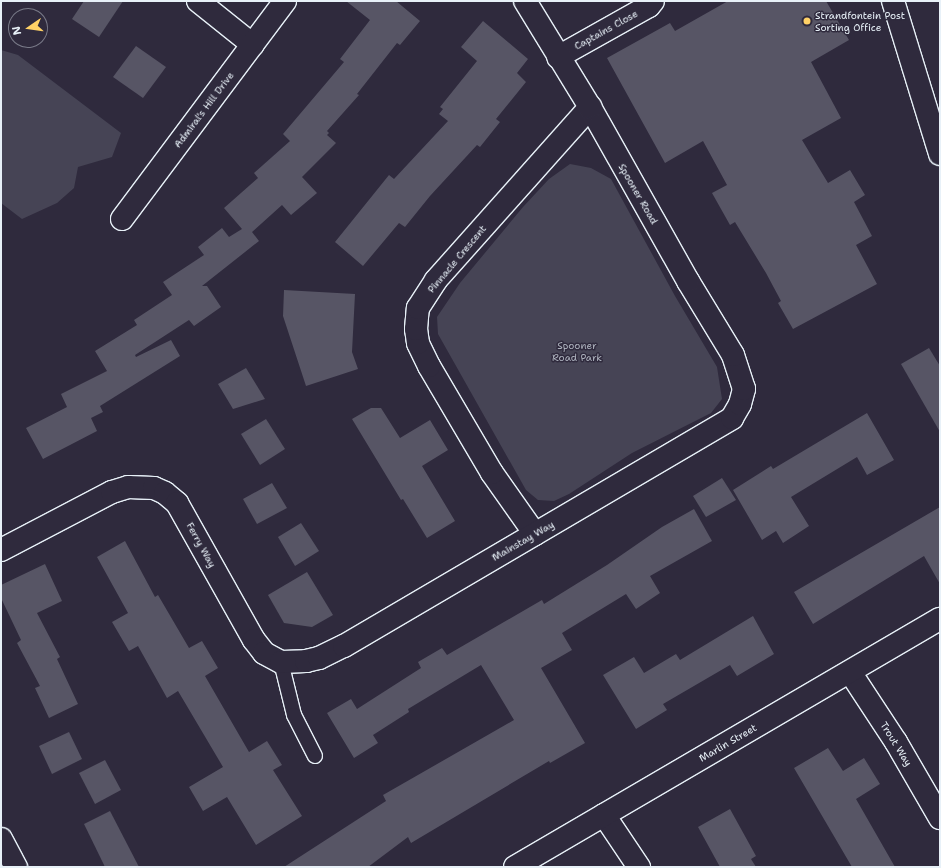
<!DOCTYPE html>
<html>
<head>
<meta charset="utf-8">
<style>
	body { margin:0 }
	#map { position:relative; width:941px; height:868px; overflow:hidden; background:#2f2a3d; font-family:"Shantell Sans",sans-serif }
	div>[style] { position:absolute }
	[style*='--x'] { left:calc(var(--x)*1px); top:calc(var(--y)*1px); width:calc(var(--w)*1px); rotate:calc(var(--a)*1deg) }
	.green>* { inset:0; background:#464455 }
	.building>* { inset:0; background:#575565 }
	.roads { filter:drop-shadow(1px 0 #e8f1f8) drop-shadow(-1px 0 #e8f1f8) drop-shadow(0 1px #e8f1f8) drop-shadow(0 -1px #e8f1f8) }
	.lane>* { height:14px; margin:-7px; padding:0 7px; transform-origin:7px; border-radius:7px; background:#2f2a3d }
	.street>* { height:22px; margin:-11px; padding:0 11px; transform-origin:11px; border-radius:11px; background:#2f2a3d }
	.secondary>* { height:22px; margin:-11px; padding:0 11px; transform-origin:11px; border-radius:11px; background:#2f2a3d }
	.dots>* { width:11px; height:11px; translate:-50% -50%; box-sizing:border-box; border:2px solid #2f2a3d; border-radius:50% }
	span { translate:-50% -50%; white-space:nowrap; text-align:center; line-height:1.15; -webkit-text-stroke:3px #2f2a3d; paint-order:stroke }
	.poi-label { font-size:10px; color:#e8f1f8 }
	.left { translate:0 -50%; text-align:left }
	.street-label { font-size:10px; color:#e8f1f8 }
	.park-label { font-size:10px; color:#afb4bf }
	.frame { position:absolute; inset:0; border:2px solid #e8f1f8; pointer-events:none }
	.north { position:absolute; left:8px; top:8px; width:40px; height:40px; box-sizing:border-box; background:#2f2a3d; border:1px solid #797a88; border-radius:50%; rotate:257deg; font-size:11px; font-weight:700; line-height:16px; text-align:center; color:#e8f1f8 }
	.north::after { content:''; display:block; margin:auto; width:14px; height:18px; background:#ffd166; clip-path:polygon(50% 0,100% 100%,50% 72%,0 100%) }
</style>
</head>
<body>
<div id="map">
	<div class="green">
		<div style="clip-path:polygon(1px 50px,18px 55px,121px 133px,112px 157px,78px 167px,74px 188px,57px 203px,22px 219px,1px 203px)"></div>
		<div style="clip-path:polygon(570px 164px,591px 168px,611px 179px,675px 296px,717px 367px,722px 399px,711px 413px,632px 453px,569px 494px,554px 501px,538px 500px,526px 490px,438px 334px,437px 317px,460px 283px,523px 207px,549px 179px)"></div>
	</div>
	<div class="building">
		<div style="clip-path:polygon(84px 1px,123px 1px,99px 37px,72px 19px)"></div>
		<div style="clip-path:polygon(346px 1px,396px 1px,420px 21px,400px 45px,397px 43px,357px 94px,359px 95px,327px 131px,329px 133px,327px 135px,336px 143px,302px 177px,317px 193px,291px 215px,282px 205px,252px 232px,259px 241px,202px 286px,207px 286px,221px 307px,194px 326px,189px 320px,135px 355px,136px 357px,171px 340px,180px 356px,100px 406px,103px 412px,91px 418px,97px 431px,43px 459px,26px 428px,67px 407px,61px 394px,107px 371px,95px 351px,137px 325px,134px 320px,172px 295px,163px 282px,204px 255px,198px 247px,222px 228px,229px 237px,242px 229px,224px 208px,258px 178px,254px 173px,290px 141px,283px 134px,344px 62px,340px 59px,370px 20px)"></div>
		<div style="clip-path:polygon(728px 1px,826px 1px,849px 40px,811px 62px,841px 118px,802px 140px,828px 183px,850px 170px,865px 195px,854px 202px,872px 236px,856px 245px,877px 284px,793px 329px,778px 303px,781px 301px,766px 273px,735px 222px,730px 225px,712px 193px,727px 185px,703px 141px,665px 163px,607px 58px,670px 23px,675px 31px)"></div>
		<div style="clip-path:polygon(483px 21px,528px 59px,517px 73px,526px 82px,496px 119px,500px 122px,480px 147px,477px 145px,430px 196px,405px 227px,399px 223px,363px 266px,335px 242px,389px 175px,394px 179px,448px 121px,439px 114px,443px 109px,440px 107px,477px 61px,461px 47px)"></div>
		<div style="clip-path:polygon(136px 46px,166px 67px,143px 98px,113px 77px)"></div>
		<div style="clip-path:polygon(284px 290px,355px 294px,352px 352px,358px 369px,306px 386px,283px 316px)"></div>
		<div style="clip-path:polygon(929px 348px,940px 366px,940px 432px,901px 364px)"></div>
		<div style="clip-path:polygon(246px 368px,265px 399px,233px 409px,218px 384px)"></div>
		<div style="clip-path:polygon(371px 408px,381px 408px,400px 438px,430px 420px,448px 450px,422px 466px,455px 521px,427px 538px,403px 499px,401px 500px,352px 419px)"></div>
		<div style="clip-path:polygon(867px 413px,894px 460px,867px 475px,857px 457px,791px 497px,809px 526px,783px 543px,776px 531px,762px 540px,733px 490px,771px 466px,773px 469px)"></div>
		<div style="clip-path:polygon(266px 419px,285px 449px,260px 465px,241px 434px)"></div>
		<div style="clip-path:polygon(722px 478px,736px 500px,706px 517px,693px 496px)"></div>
		<div style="clip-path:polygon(272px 483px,287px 508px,257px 524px,243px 499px)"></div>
		<div style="clip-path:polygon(940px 507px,940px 584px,924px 556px,813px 624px,794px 592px)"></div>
		<div style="clip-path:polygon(694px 509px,712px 541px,650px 576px,660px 593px,636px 609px,626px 594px,562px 633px,572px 650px,541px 668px,585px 743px,550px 763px,549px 761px,411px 843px,408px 837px,368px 867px,284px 867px,386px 801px,383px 795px,514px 720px,481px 665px,408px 709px,409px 712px,373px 735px,378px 743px,354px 758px,327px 713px,351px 699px,357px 709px,421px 668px,418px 662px,442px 648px,447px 655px,542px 600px,544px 604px,607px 565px,662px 527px)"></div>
		<div style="clip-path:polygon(301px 523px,319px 551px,295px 566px,278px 537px)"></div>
		<div style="clip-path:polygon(125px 541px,155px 597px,158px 595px,189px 648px,202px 641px,218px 668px,205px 676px,249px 752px,267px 741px,282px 765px,273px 770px,302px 816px,256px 845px,227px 797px,203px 811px,189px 787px,223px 767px,178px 691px,167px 698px,138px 646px,129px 651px,112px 622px,128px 613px,97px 557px)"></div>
		<div style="clip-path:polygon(45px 564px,62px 601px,37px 613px,60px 657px,57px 659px,78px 704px,49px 718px,35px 688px,40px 686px,17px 643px,21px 640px,1px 598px,1px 585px)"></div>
		<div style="clip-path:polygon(307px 572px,333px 615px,312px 627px,284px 623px,268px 595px)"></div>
		<div style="clip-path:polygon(753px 616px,774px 654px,737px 676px,730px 665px,663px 704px,667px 710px,636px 729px,603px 675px,634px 657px,644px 673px,676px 654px,680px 660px)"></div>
		<div style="clip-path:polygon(69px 732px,82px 759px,52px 774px,39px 746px)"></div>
		<div style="clip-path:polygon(828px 748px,843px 771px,864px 758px,880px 784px,856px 799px,895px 867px,852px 867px,794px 768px)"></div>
		<div style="clip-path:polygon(105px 760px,121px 790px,95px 804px,79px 773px)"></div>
		<div style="clip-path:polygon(730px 809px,756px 856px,751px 859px,756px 867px,720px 867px,698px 827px)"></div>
		<div style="clip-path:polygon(110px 811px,139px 867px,105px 867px,84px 824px)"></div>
	</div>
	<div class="roads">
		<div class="lane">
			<div style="--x:281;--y:662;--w:55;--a:76.2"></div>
			<div style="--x:294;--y:715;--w:46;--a:62.9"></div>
		</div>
		<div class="street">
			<div style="--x:198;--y:1;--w:70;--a:38.7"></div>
			<div style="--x:558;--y:57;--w:104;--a:-29.3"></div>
			<div style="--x:649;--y:6;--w:6;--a:-51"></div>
			<div style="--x:122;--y:219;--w:272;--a:-53.2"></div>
			<div style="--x:535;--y:534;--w:75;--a:-125.2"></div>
			<div style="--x:492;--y:473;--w:124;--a:-120.5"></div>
			<div style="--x:429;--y:366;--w:25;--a:-116"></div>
			<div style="--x:418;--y:343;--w:14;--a:-98"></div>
			<div style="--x:416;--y:329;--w:21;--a:-85"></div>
			<div style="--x:418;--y:308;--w:33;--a:-57"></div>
			<div style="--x:436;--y:280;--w:232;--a:-48.3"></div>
			<div style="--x:1;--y:550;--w:125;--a:-27.6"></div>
			<div style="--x:112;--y:492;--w:17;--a:-17"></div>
			<div style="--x:128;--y:487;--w:26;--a:2"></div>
			<div style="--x:154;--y:488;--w:12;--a:24"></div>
			<div style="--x:165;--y:493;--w:16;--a:40"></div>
			<div style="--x:177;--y:503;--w:157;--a:60.7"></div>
			<div style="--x:254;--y:640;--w:16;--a:52"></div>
			<div style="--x:264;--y:653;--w:19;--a:28"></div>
			<div style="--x:281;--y:662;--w:25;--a:-2"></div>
			<div style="--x:306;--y:661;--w:13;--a:-13"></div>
			<div style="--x:319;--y:658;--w:28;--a:-26"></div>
			<div style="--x:344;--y:646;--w:450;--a:-30.4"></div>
			<div style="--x:732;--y:418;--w:16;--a:-60"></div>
			<div style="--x:740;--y:404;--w:16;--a:-75"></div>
			<div style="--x:744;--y:389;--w:36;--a:-108"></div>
			<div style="--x:733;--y:355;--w:87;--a:-121.3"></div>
			<div style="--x:688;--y:281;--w:200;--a:-119.4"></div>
			<div style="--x:590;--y:107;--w:124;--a:-121.5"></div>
			<div style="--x:850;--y:672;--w:84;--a:56.7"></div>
			<div style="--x:896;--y:742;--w:88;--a:59.9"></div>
			<div style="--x:604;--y:815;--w:63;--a:56.1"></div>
			<div style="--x:1;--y:839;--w:32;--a:62"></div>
			<div style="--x:515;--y:867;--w:492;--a:-30.3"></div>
		</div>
		<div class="secondary">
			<div style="--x:893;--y:1;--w:160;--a:72.9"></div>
		</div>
	</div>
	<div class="dots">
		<div style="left:807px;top:21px;background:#ffd166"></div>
	</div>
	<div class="poi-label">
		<span class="left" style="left:815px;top:21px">Strandfontein Post<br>Sorting Office</span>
	</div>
	<div class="street-label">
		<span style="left:606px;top:30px;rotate:-29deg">Captains Close</span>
		<span style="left:204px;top:110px;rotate:-53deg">Admiral's Hill Drive</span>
		<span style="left:638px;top:194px;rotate:60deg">Spooner Road</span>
		<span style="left:457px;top:259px;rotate:-50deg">Pinnacle Crescent</span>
		<span style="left:523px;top:541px;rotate:-30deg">Mainstay Way</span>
		<span style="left:201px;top:545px;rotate:61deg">Ferry Way</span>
		<span style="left:728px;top:743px;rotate:-30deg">Marlin Street</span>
		<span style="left:896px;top:744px;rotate:58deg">Trout Way</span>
	</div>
	<div class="park-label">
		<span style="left:577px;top:351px">Spooner<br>Road Park</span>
	</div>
	<div class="frame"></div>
	<div class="north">N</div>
</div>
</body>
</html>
